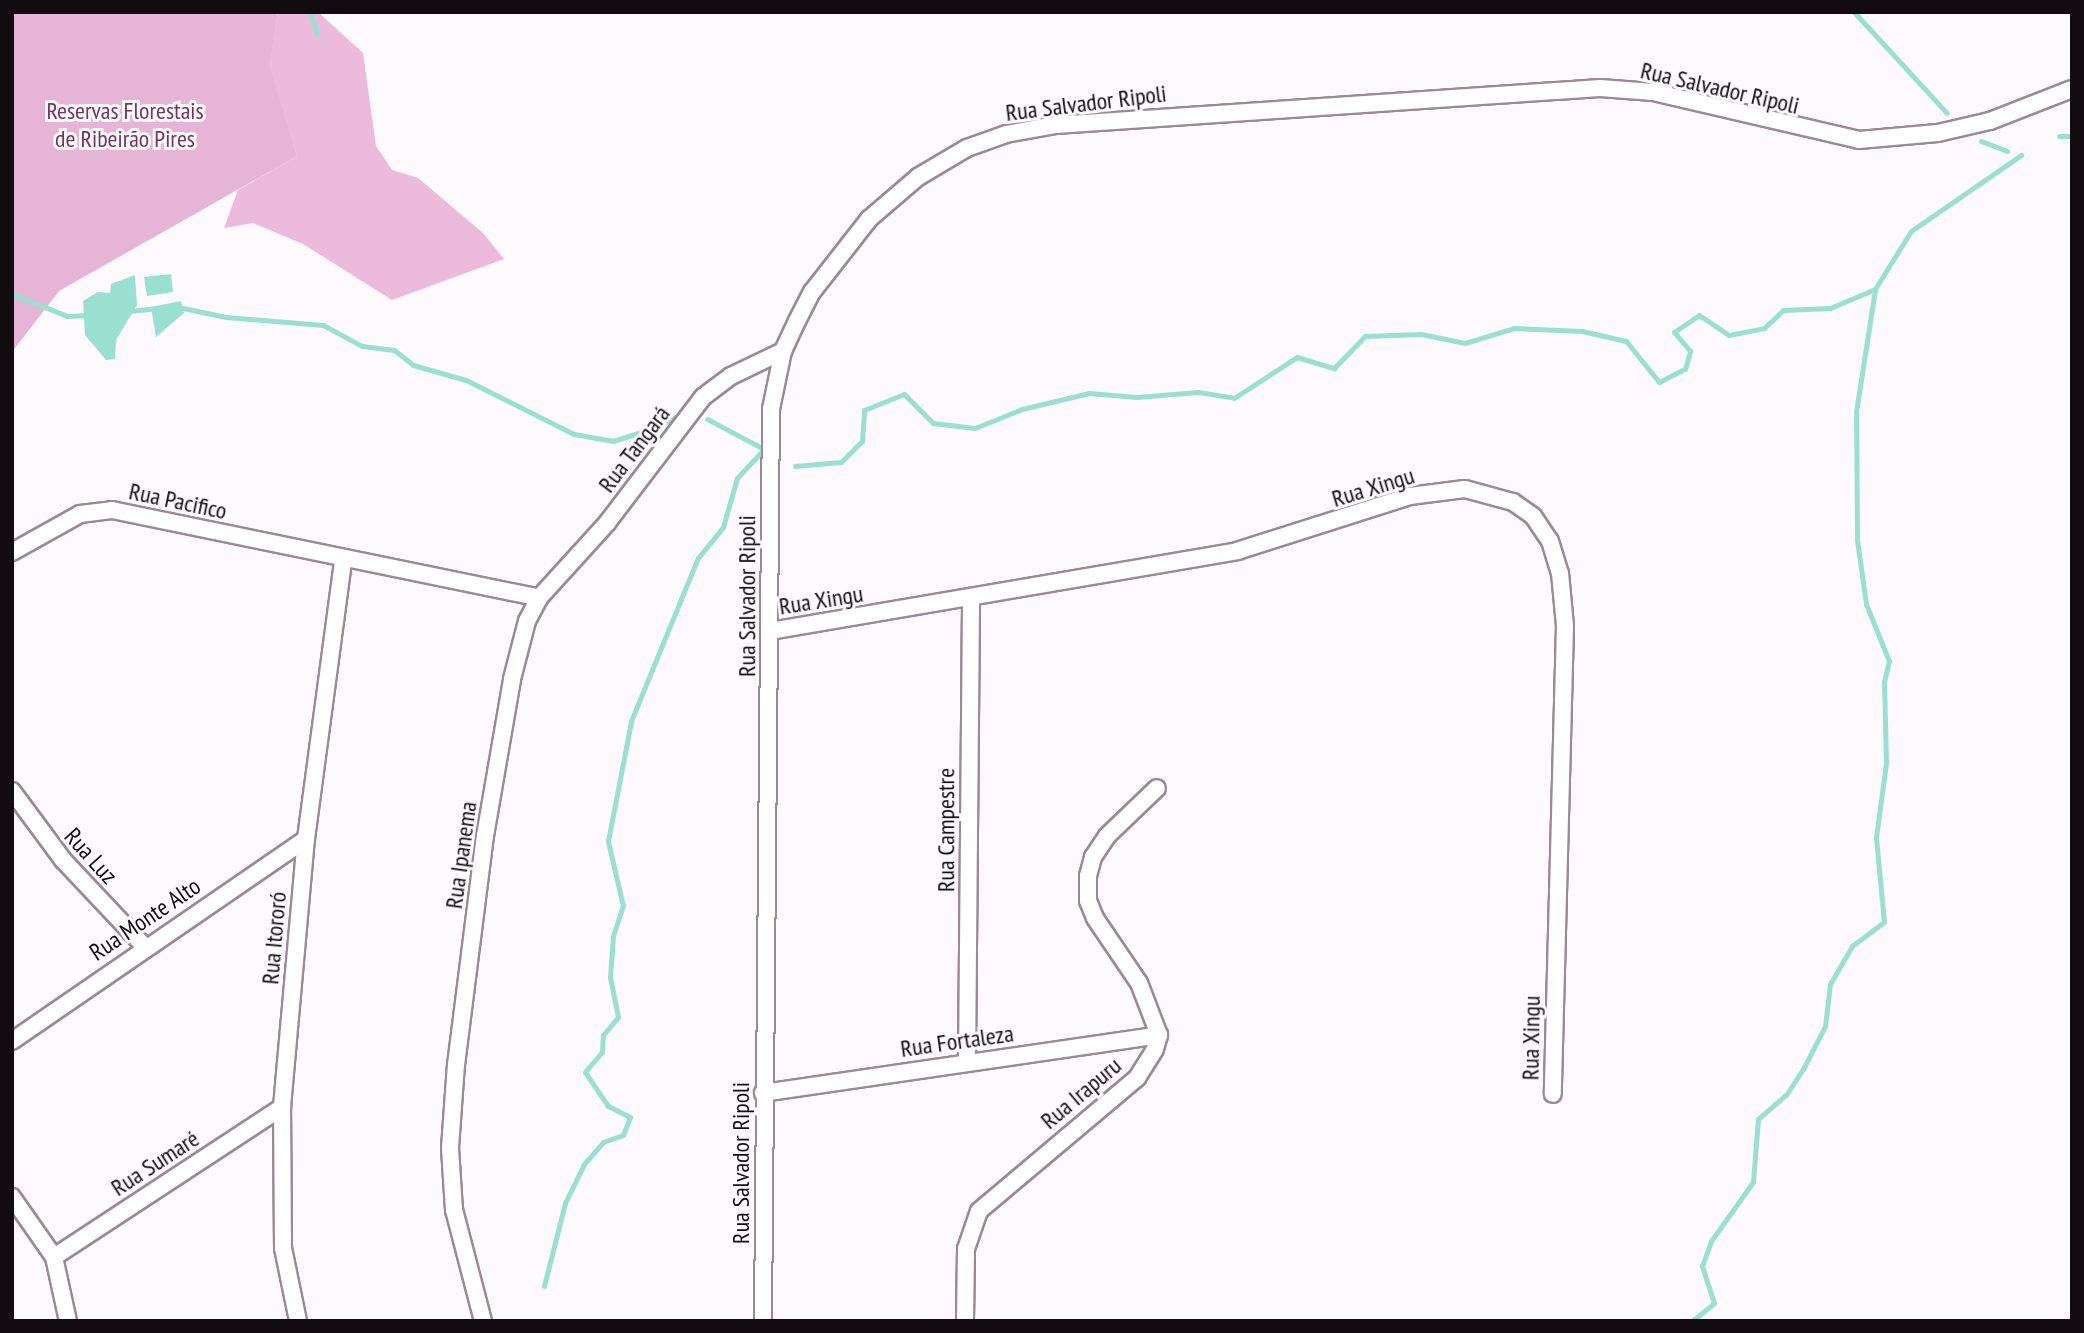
<!DOCTYPE html>
<html>
<head>
<meta charset="utf-8">
<style>
	body { margin:0 }
	#map { position:relative; width:2084px; height:1333px; overflow:hidden; background:#fdf9fc; font-family:"PT Sans Narrow",sans-serif }
	div>[style] { position:absolute }
	[style*='--x'] { left:calc(var(--x)*1px); top:calc(var(--y)*1px); width:calc(var(--w)*1px); rotate:calc(var(--a)*1deg) }
	.green>* { inset:0; background:#ecbbdb }
	.forest>* { inset:0; background:#e6b4d5 }
	.water>* { inset:0; background:#9ae0d1 }
	.stream>* { height:5px; margin:-2.5px; padding:0 2.5px; transform-origin:2.5px; border-radius:2.5px; background:#9ae0d1 }
	.roads { filter:drop-shadow(2px 0 #9d8895) drop-shadow(-2px 0 #9d8895) drop-shadow(0 2px #9d8895) drop-shadow(0 -2px #9d8895) }
	.street>* { height:16px; margin:-8px; padding:0 8px; transform-origin:8px; border-radius:8px; background:#fff }
	span { translate:-50% -50%; white-space:nowrap; text-align:center; line-height:1.15; -webkit-text-stroke:6px #fdf9fc; paint-order:stroke }
	.street-label { font-size:24px; color:#120b10 }
	.park-label { font-size:24px; color:#713560 }
	.frame { position:absolute; inset:0; border:14px solid #120b10; pointer-events:none }
</style>
</head>
<body>
<div id="map">
	<div class="green">
		<div style="clip-path:polygon(278px 12px,318px 12px,363px 53px,376px 146px,392px 170px,418px 178px,483px 233px,504px 259px,392px 300px,303px 244px,253px 223px,224px 228px,238px 190px,297px 156px,268px 65px)"></div>
	</div>
	<div class="forest">
		<div style="clip-path:polygon(12px 12px,278px 12px,269px 65px,297px 156px,59px 291px,12px 352px)"></div>
	</div>
	<div class="water">
		<div style="clip-path:polygon(171px 274px,173px 292px,147px 296px,144px 277px)"></div>
		<div style="clip-path:polygon(135px 275px,137px 305px,116px 340px,115px 359px,106px 360px,85px 335px,83px 301px,98px 292px,110px 293px,111px 284px)"></div>
		<div style="clip-path:polygon(181px 301px,184px 313px,156px 337px,151px 307px)"></div>
	</div>
	<div class="stream">
		<div style="--x:310;--y:12;--w:23;--a:72"></div>
		<div style="--x:1854;--y:12;--w:137;--a:47.4"></div>
		<div style="--x:2059;--y:136;--w:13;--a:0"></div>
		<div style="--x:1981;--y:141;--w:28;--a:21"></div>
		<div style="--x:12;--y:294;--w:59;--a:21.8"></div>
		<div style="--x:67;--y:316;--w:21;--a:-3"></div>
		<div style="--x:178;--y:307;--w:49;--a:11.8"></div>
		<div style="--x:226;--y:317;--w:97;--a:4.7"></div>
		<div style="--x:323;--y:325;--w:44;--a:28.3"></div>
		<div style="--x:362;--y:346;--w:32;--a:7"></div>
		<div style="--x:394;--y:350;--w:24;--a:38"></div>
		<div style="--x:413;--y:365;--w:55;--a:15.8"></div>
		<div style="--x:466;--y:380;--w:121;--a:26.6"></div>
		<div style="--x:574;--y:434;--w:40;--a:10"></div>
		<div style="--x:613;--y:441;--w:43;--a:-17.6"></div>
		<div style="--x:654;--y:428;--w:30;--a:-27"></div>
		<div style="--x:130;--y:311;--w:28;--a:-6"></div>
		<div style="--x:795;--y:466;--w:46;--a:-5"></div>
		<div style="--x:841;--y:462;--w:30;--a:-45"></div>
		<div style="--x:862;--y:441;--w:31;--a:-86"></div>
		<div style="--x:864;--y:410;--w:43;--a:-21.8"></div>
		<div style="--x:904;--y:394;--w:41;--a:45"></div>
		<div style="--x:933;--y:423;--w:42;--a:6.8"></div>
		<div style="--x:975;--y:428;--w:51;--a:-22"></div>
		<div style="--x:1022;--y:409;--w:69;--a:-13.4"></div>
		<div style="--x:1089;--y:393;--w:48;--a:4.8"></div>
		<div style="--x:1137;--y:397;--w:61;--a:-4.7"></div>
		<div style="--x:1198;--y:392;--w:36;--a:9"></div>
		<div style="--x:1234;--y:398;--w:75;--a:-33.1"></div>
		<div style="--x:1297;--y:357;--w:39;--a:17"></div>
		<div style="--x:1334;--y:368;--w:45;--a:-45.9"></div>
		<div style="--x:1365;--y:336;--w:56;--a:-2"></div>
		<div style="--x:1421;--y:334;--w:45;--a:11.6"></div>
		<div style="--x:1465;--y:343;--w:51;--a:-17"></div>
		<div style="--x:1514;--y:328;--w:68;--a:2.5"></div>
		<div style="--x:1582;--y:331;--w:45;--a:12.8"></div>
		<div style="--x:1626;--y:341;--w:53;--a:51.2"></div>
		<div style="--x:1659;--y:382;--w:29;--a:-27"></div>
		<div style="--x:1685;--y:369;--w:19;--a:-74"></div>
		<div style="--x:1690;--y:351;--w:25;--a:-130"></div>
		<div style="--x:1674;--y:332;--w:30;--a:-34"></div>
		<div style="--x:1699;--y:315;--w:36;--a:34"></div>
		<div style="--x:1729;--y:335;--w:36;--a:-11"></div>
		<div style="--x:1764;--y:328;--w:26;--a:-43"></div>
		<div style="--x:1783;--y:310;--w:47;--a:-2.4"></div>
		<div style="--x:1830;--y:308;--w:49;--a:-22.9"></div>
		<div style="--x:1875;--y:289;--w:68;--a:-58.2"></div>
		<div style="--x:1911;--y:231;--w:134;--a:-34.6"></div>
		<div style="--x:544;--y:1286;--w:86;--a:-75.8"></div>
		<div style="--x:565;--y:1203;--w:43;--a:-64"></div>
		<div style="--x:584;--y:1164;--w:29;--a:-49"></div>
		<div style="--x:603;--y:1142;--w:21;--a:-19"></div>
		<div style="--x:623;--y:1135;--w:19;--a:-69"></div>
		<div style="--x:630;--y:1117;--w:25;--a:-153"></div>
		<div style="--x:608;--y:1106;--w:41;--a:-124.1"></div>
		<div style="--x:585;--y:1072;--w:26;--a:-50"></div>
		<div style="--x:602;--y:1052;--w:17;--a:-87"></div>
		<div style="--x:603;--y:1035;--w:23;--a:-50"></div>
		<div style="--x:618;--y:1017;--w:41;--a:-101.3"></div>
		<div style="--x:610;--y:977;--w:41;--a:-85.8"></div>
		<div style="--x:613;--y:936;--w:32;--a:-72"></div>
		<div style="--x:623;--y:906;--w:67;--a:-103"></div>
		<div style="--x:608;--y:841;--w:122;--a:-79.1"></div>
		<div style="--x:631;--y:721;--w:176;--a:-67.7"></div>
		<div style="--x:698;--y:558;--w:40;--a:-51"></div>
		<div style="--x:723;--y:527;--w:51;--a:-74.1"></div>
		<div style="--x:737;--y:478;--w:40;--a:-47"></div>
		<div style="--x:764;--y:449;--w:64;--a:-152.2"></div>
		<div style="--x:1692;--y:1321;--w:28;--a:-39"></div>
		<div style="--x:1714;--y:1303;--w:39;--a:-108"></div>
		<div style="--x:1702;--y:1266;--w:27;--a:-70"></div>
		<div style="--x:1711;--y:1241;--w:72;--a:-54.6"></div>
		<div style="--x:1753;--y:1182;--w:63;--a:-85.5"></div>
		<div style="--x:1758;--y:1119;--w:37;--a:-41"></div>
		<div style="--x:1786;--y:1095;--w:31;--a:-57"></div>
		<div style="--x:1803;--y:1069;--w:48;--a:-62.9"></div>
		<div style="--x:1825;--y:1026;--w:42;--a:-83.2"></div>
		<div style="--x:1830;--y:984;--w:44;--a:-59.9"></div>
		<div style="--x:1852;--y:946;--w:40;--a:-37"></div>
		<div style="--x:1884;--y:922;--w:85;--a:-95.4"></div>
		<div style="--x:1876;--y:837;--w:75;--a:-82.3"></div>
		<div style="--x:1886;--y:763;--w:81;--a:-91.4"></div>
		<div style="--x:1884;--y:682;--w:22;--a:-77"></div>
		<div style="--x:1889;--y:661;--w:61;--a:-112"></div>
		<div style="--x:1866;--y:604;--w:65;--a:-98"></div>
		<div style="--x:1857;--y:540;--w:128;--a:-90.4"></div>
		<div style="--x:1856;--y:412;--w:124;--a:-81.2"></div>
	</div>
	<div class="roads">
		<div class="street">
			<div style="--x:12;--y:552;--w:78;--a:-29.2"></div>
			<div style="--x:80;--y:514;--w:32;--a:-7"></div>
			<div style="--x:112;--y:510;--w:436;--a:11.6"></div>
			<div style="--x:770;--y:631;--w:474;--a:-9.7"></div>
			<div style="--x:1237;--y:551;--w:182;--a:-17.6"></div>
			<div style="--x:1410;--y:496;--w:55;--a:-7.3"></div>
			<div style="--x:1465;--y:489;--w:50;--a:15.2"></div>
			<div style="--x:1513;--y:502;--w:24;--a:35"></div>
			<div style="--x:1533;--y:516;--w:30;--a:56"></div>
			<div style="--x:1550;--y:541;--w:34;--a:73"></div>
			<div style="--x:1560;--y:573;--w:53;--a:84.6"></div>
			<div style="--x:1565;--y:626;--w:468;--a:91.5"></div>
			<div style="--x:12;--y:791;--w:86;--a:53.5"></div>
			<div style="--x:63;--y:860;--w:118;--a:46.7"></div>
			<div style="--x:12;--y:1041;--w:357;--a:-34.5"></div>
			<div style="--x:967;--y:1063;--w:465;--a:-89.5"></div>
			<div style="--x:763;--y:1093;--w:400;--a:-8.3"></div>
			<div style="--x:12;--y:1197;--w:73;--a:55"></div>
			<div style="--x:54;--y:1257;--w:66;--a:77.7"></div>
			<div style="--x:54;--y:1257;--w:273;--a:-33.3"></div>
			<div style="--x:298;--y:1321;--w:75;--a:-101.6"></div>
			<div style="--x:283;--y:1248;--w:141;--a:-90.4"></div>
			<div style="--x:282;--y:1107;--w:269;--a:-84.9"></div>
			<div style="--x:306;--y:839;--w:280;--a:-82.4"></div>
			<div style="--x:483;--y:1321;--w:115;--a:-104.6"></div>
			<div style="--x:454;--y:1210;--w:62;--a:-93.7"></div>
			<div style="--x:450;--y:1148;--w:83;--a:-85.9"></div>
			<div style="--x:456;--y:1065;--w:231;--a:-82.8"></div>
			<div style="--x:485;--y:836;--w:159;--a:-80.2"></div>
			<div style="--x:512;--y:679;--w:60;--a:-75.5"></div>
			<div style="--x:527;--y:621;--w:26;--a:-62"></div>
			<div style="--x:539;--y:598;--w:101;--a:-47.8"></div>
			<div style="--x:607;--y:523;--w:158;--a:-52.7"></div>
			<div style="--x:703;--y:397;--w:35;--a:-37"></div>
			<div style="--x:731;--y:376;--w:58;--a:-25.7"></div>
			<div style="--x:763;--y:1321;--w:912;--a:-89.5"></div>
			<div style="--x:771;--y:409;--w:59;--a:-78.3"></div>
			<div style="--x:783;--y:351;--w:33;--a:-65"></div>
			<div style="--x:797;--y:321;--w:33;--a:-63"></div>
			<div style="--x:812;--y:292;--w:93;--a:-52"></div>
			<div style="--x:869;--y:219;--w:65;--a:-40.6"></div>
			<div style="--x:918;--y:177;--w:57;--a:-30.6"></div>
			<div style="--x:967;--y:148;--w:41;--a:-19.7"></div>
			<div style="--x:1006;--y:134;--w:51;--a:-10.2"></div>
			<div style="--x:1056;--y:125;--w:545;--a:-3.89"></div>
			<div style="--x:1600;--y:88;--w:53;--a:4.3"></div>
			<div style="--x:1653;--y:92;--w:212;--a:13.1"></div>
			<div style="--x:1859;--y:140;--w:79;--a:-5.1"></div>
			<div style="--x:1938;--y:133;--w:53;--a:-13"></div>
			<div style="--x:1990;--y:121;--w:88;--a:-21.3"></div>
			<div style="--x:965;--y:1321;--w:72;--a:-89.2"></div>
			<div style="--x:966;--y:1249;--w:40;--a:-71.1"></div>
			<div style="--x:979;--y:1211;--w:207;--a:-40.1"></div>
			<div style="--x:1137;--y:1078;--w:34;--a:-58"></div>
			<div style="--x:1155;--y:1049;--w:15;--a:-74"></div>
			<div style="--x:1159;--y:1035;--w:56;--a:-111"></div>
			<div style="--x:1139;--y:983;--w:78;--a:-124.1"></div>
			<div style="--x:1095;--y:918;--w:18;--a:-112"></div>
			<div style="--x:1088;--y:901;--w:25;--a:-90"></div>
			<div style="--x:1088;--y:876;--w:20;--a:-75"></div>
			<div style="--x:1093;--y:857;--w:25;--a:-56"></div>
			<div style="--x:1107;--y:836;--w:69;--a:-43.8"></div>
		</div>
	</div>
	<div class="street-label">
		<span style="left:1720px;top:88px;rotate:13deg">Rua Salvador Ripoli</span>
		<span style="left:1086px;top:103px;rotate:-7deg">Rua Salvador Ripoli</span>
		<span style="left:634px;top:449px;rotate:-53deg">Rua Tangará</span>
		<span style="left:1373px;top:487px;rotate:-17deg">Rua Xingu</span>
		<span style="left:178px;top:501px;rotate:12deg">Rua Pacifico</span>
		<span style="left:747px;top:596px;rotate:-90deg">Rua Salvador Ripoli</span>
		<span style="left:821px;top:600px;rotate:-9deg">Rua Xingu</span>
		<span style="left:946px;top:830px;rotate:-90deg">Rua Campestre</span>
		<span style="left:461px;top:855px;rotate:-82deg">Rua Ipanema</span>
		<span style="left:91px;top:856px;rotate:48deg">Rua Luz</span>
		<span style="left:145px;top:919px;rotate:-34deg">Rua Monte Alto</span>
		<span style="left:274px;top:938px;rotate:-85deg">Rua Itororó</span>
		<span style="left:1531px;top:1038px;rotate:-89deg">Rua Xingu</span>
		<span style="left:957px;top:1041px;rotate:-8deg">Rua Fortaleza</span>
		<span style="left:1081px;top:1093px;rotate:-40deg">Rua Irapuru</span>
		<span style="left:155px;top:1163px;rotate:-33deg">Rua Sumaré</span>
		<span style="left:741px;top:1163px;rotate:-90deg">Rua Salvador Ripoli</span>
	</div>
	<div class="park-label">
		<span style="left:125px;top:125px">Reservas Florestais<br>de Ribeirão Pires</span>
	</div>
	<div class="frame"></div>
</div>
</body>
</html>
